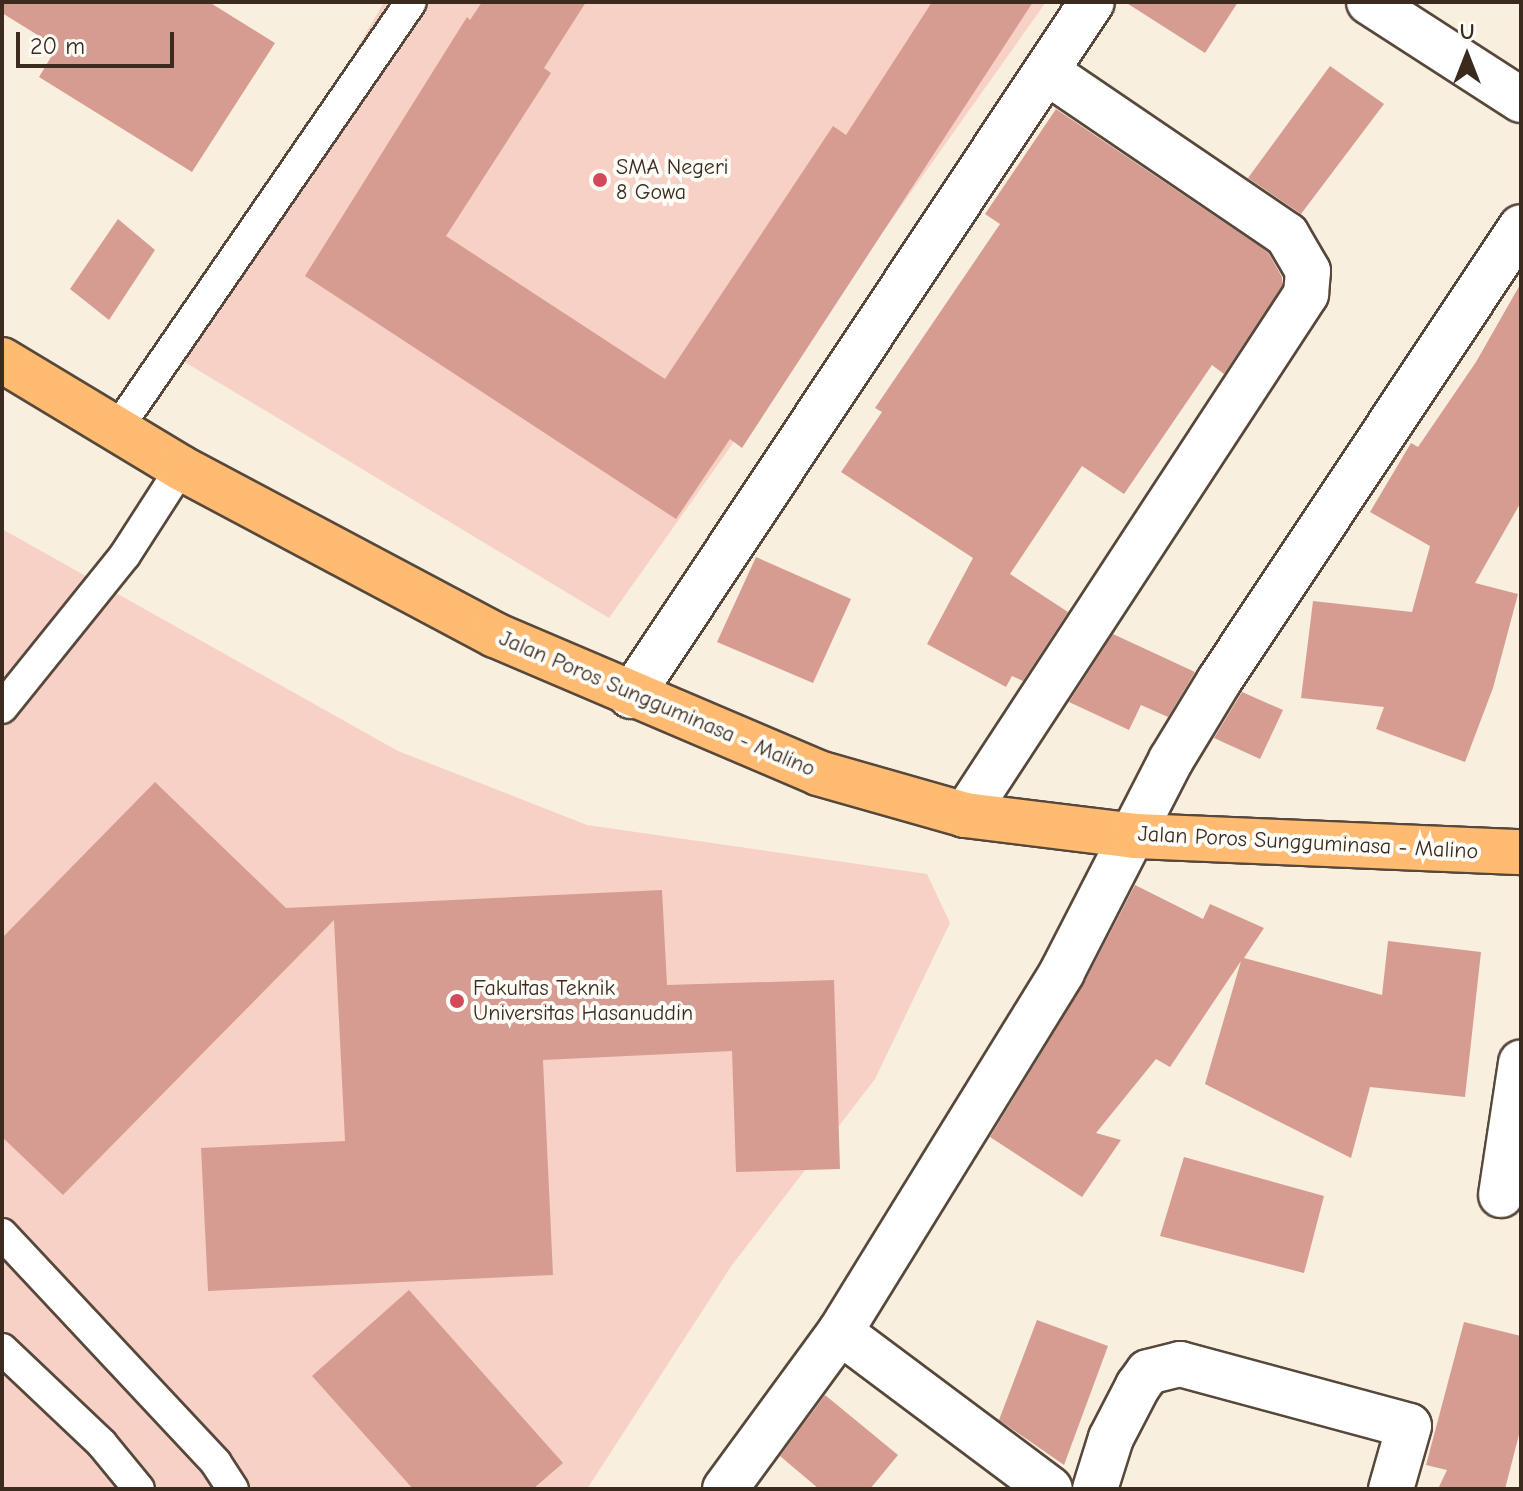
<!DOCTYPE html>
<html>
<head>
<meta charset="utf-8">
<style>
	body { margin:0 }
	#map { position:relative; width:1523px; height:1491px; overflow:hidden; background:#f8efde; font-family:"Comic Neue",sans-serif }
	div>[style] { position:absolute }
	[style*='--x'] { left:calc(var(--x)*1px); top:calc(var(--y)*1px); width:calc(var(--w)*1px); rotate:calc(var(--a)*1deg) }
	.built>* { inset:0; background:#f7d1c6 }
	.building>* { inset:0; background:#d79c91 }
	.roads { filter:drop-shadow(2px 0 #57483b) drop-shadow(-2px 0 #57483b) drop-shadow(0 2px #57483b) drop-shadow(0 -2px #57483b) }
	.service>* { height:30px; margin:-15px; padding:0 15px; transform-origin:15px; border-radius:15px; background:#fff }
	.minor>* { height:44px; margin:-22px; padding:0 22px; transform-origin:22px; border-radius:22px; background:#fff }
	.primary>* { height:44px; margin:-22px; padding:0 22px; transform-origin:22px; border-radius:22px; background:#febb71 }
	.dots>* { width:22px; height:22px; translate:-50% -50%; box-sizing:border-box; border:4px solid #fdfcf7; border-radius:50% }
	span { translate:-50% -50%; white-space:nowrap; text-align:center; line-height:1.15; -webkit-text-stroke:8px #fdfcf7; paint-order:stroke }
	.poi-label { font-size:22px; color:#3b2a1e }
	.left { translate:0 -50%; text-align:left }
	.street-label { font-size:22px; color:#3b2a1e }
	.frame { position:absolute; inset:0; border:4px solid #3b2a1e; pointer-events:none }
	.north { position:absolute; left:1427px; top:16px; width:80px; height:80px; -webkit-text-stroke:6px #fdfcf7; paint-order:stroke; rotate:0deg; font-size:22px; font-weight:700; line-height:32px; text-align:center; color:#3b2a1e }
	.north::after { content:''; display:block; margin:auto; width:28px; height:36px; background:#3b2a1e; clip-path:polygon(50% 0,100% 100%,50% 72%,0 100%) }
	.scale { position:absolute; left:16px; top:32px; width:158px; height:36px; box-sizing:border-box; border:4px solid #3b2a1e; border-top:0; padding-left:10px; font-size:24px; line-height:28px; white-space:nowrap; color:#3b2a1e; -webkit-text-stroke:6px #fdfcf7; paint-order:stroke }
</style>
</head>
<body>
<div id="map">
	<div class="built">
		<div style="clip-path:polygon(384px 2px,1046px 2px,609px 618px,178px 358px)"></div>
		<div style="clip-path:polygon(2px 529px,398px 751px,587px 825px,927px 874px,950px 923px,875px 1079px,732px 1265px,587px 1489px,2px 1489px)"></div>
	</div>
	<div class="building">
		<div style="clip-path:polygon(2px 2px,209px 2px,275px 43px,192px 172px,39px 77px,57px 47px,2px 13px)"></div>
		<div style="clip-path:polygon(482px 2px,586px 2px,544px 68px,551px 73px,446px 236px,665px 379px,833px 126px,846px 135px,932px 2px,1033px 2px,742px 448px,730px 439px,676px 519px,305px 276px,467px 17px,470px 20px)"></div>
		<div style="clip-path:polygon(1125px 2px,1238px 2px,1205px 53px)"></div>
		<div style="clip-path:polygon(1330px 66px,1384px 104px,1301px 214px,1248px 178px)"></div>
		<div style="clip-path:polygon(1056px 109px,1268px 252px,1282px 277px,1282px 286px,1224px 374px,1212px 365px,1124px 494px,1082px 466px,1010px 574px,1068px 612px,1023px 681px,1012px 676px,1006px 687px,927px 644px,973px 558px,841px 472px,882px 412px,875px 408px,1000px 224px,985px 214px)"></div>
		<div style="clip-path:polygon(118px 219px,155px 250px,109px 320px,70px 289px)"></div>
		<div style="clip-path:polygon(1521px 283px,1521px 502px,1475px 583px,1518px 594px,1493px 688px,1465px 762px,1376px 729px,1384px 707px,1301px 698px,1313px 601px,1412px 612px,1430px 546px,1370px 512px,1411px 443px,1418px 447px,1476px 362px)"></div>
		<div style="clip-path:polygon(756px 557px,851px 599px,813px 683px,717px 642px)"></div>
		<div style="clip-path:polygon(1113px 634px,1195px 672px,1168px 717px,1141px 705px,1129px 730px,1069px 702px)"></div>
		<div style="clip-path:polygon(1242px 692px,1283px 710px,1260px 759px,1214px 738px)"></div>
		<div style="clip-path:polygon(155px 782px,286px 908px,662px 890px,667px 985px,834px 980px,840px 1169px,736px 1172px,732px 1051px,543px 1060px,553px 1275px,208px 1291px,201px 1148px,345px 1141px,334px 920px,63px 1195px,2px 1137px,2px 938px)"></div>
		<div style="clip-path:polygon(1135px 885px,1203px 919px,1210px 904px,1264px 928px,1244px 958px,1382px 995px,1388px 941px,1481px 952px,1465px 1097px,1370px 1087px,1351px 1158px,1205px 1084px,1241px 961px,1170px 1067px,1156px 1059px,1096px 1133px,1121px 1140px,1082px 1197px,990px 1137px,1083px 985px)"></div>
		<div style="clip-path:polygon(1184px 1157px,1324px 1196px,1304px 1273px,1160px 1236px)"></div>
		<div style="clip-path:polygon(409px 1290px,563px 1463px,533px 1489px,413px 1489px,312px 1376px)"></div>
		<div style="clip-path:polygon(1037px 1320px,1108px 1346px,1064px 1465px,999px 1420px)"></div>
		<div style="clip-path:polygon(1464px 1322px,1521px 1336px,1521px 1427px,1505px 1489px,1438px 1489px,1447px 1470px,1426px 1465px)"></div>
		<div style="clip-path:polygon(825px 1395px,898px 1455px,870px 1489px,819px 1489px,780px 1456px)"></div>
	</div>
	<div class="roads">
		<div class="service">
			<div style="--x:117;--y:429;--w:518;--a:-55.45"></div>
			<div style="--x:2;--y:708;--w:196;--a:-51.2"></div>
			<div style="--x:125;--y:555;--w:103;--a:-57.2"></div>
			<div style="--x:2;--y:1234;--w:313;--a:46.9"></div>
			<div style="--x:216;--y:1463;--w:31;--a:57"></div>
			<div style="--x:2;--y:1349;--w:138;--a:43.5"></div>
			<div style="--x:102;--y:1444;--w:58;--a:50.6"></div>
		</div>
		<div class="minor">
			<div style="--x:1369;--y:2;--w:181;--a:32.8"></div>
			<div style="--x:631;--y:696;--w:833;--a:-56.41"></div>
			<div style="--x:965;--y:815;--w:623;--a:-56.79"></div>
			<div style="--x:1306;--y:294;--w:23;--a:-85"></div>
			<div style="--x:1308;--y:271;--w:42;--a:-120.3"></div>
			<div style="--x:1287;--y:235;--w:290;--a:-145.8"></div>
			<div style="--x:1501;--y:1195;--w:134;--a:-81.4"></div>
			<div style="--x:840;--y:1332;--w:262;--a:36.8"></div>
			<div style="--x:725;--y:1489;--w:195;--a:-53.8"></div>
			<div style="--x:840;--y:1332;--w:423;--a:-58.3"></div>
			<div style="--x:1062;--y:972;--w:238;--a:-62.8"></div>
			<div style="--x:1171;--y:760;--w:92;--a:-58.7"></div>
			<div style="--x:1219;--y:681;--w:545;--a:-56.37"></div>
			<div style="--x:1095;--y:1489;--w:53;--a:-72.6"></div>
			<div style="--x:1111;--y:1438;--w:59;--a:-62.6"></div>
			<div style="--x:1138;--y:1386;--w:17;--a:-54"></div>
			<div style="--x:1148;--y:1372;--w:33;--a:-14"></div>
			<div style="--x:1180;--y:1364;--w:237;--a:15.1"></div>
			<div style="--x:1409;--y:1426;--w:66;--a:105.9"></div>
		</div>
		<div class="primary">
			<div style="--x:2;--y:360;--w:209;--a:31.1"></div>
			<div style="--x:181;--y:468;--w:356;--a:28"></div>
			<div style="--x:495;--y:635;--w:351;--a:23.1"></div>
			<div style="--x:818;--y:773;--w:153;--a:15.9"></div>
			<div style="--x:965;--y:815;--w:171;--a:7"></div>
			<div style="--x:1135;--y:836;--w:386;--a:2.4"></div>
		</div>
	</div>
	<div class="dots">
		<div style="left:600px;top:180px;background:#d1495b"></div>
		<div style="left:457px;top:1001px;background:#d1495b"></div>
	</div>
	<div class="poi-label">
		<span class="left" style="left:616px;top:180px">SMA Negeri<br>8 Gowa</span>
		<span class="left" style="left:473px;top:1001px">Fakultas Teknik<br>Universitas Hasanuddin</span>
	</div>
	<div class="street-label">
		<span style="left:657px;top:704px;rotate:23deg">Jalan Poros Sungguminasa - Malino</span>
		<span style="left:1308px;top:843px;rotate:3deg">Jalan Poros Sungguminasa - Malino</span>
	</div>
	<div class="frame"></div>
	<div class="north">U</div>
	<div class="scale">20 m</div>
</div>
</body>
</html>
